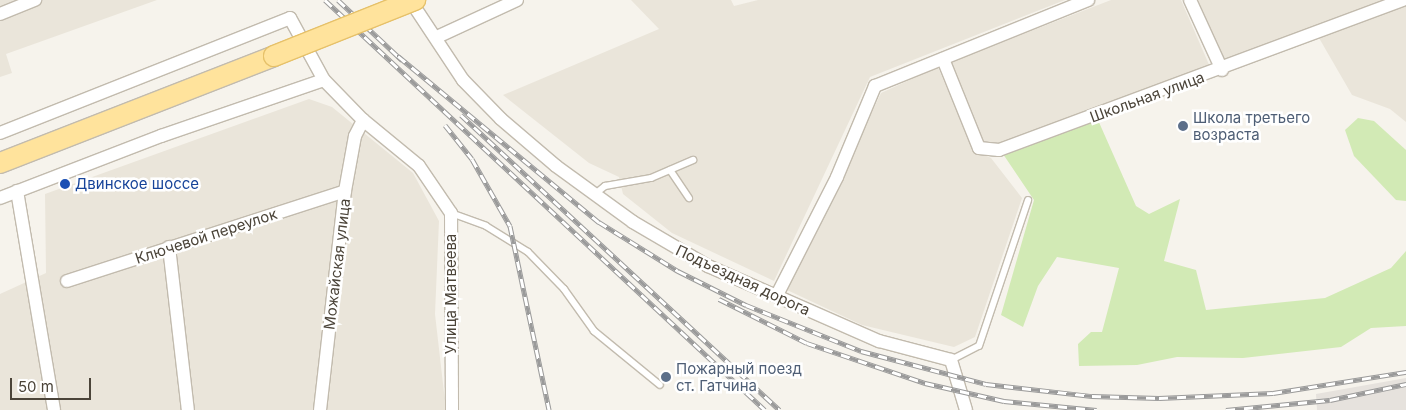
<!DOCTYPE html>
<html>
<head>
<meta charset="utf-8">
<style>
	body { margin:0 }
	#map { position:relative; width:1406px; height:410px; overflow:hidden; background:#f6f3ec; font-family:Inter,sans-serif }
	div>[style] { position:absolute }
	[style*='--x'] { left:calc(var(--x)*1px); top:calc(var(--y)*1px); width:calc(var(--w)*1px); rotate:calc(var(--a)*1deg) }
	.residential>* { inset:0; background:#eae5da }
	.industrial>* { inset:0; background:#e6e2dd }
	.green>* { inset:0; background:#d2eab5 }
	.roads { filter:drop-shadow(1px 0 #c2bbae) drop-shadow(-1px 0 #c2bbae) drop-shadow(0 1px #c2bbae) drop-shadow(0 -1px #c2bbae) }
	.service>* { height:6px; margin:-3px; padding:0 3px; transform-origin:3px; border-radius:3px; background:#fff }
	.minor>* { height:12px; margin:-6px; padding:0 6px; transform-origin:6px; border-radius:6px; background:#fff }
	.primary>* { height:20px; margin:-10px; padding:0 10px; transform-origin:10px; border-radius:10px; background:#ffe39c }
	.rail>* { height:5px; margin-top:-2.5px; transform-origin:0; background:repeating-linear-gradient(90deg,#fff 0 9px,#9a9a9a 0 18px); box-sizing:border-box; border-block:1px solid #9a9a9a }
	.bridges { filter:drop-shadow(1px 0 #e6c16a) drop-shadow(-1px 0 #e6c16a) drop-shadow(0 1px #e6c16a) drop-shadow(0 -1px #e6c16a) }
	.primary-bridge>* { height:20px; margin:-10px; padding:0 10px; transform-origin:10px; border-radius:10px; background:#ffe39c }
	.dots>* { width:14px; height:14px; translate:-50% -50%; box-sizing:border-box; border:2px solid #fff; border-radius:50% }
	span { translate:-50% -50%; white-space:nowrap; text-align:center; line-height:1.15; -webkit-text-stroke:5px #fff; paint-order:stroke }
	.street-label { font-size:15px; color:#4b4439 }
	.service-label { font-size:15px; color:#4e5e75 }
	.left { translate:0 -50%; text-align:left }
	.transit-label { font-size:15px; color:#164399 }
	.scale { position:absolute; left:10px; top:378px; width:81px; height:22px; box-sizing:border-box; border:2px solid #4b4439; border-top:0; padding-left:6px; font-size:15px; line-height:18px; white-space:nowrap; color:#4b4439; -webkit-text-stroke:4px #fff; paint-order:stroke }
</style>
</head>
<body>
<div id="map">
	<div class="residential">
		<div style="clip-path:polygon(0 0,157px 0,6px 54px,12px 73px,0 77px)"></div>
		<div style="clip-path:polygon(631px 0,731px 0,734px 6px,758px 0,1065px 0,870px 77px,774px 281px,672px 233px,623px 194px,619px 177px,589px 163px,503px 95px,659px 29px)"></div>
		<div style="clip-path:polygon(1111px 0,1181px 0,1210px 67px,1001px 145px,983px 144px,951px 62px)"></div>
		<div style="clip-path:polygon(1198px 0,1389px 0,1226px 64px)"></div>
		<div style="clip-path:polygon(1406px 5px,1406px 122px,1390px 109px,1352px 95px,1319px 38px)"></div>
		<div style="clip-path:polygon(938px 67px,973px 149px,991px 158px,1022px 198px,975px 337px,954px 347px,862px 325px,787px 290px,881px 93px)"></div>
		<div style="clip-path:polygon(309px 99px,332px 107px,413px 173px,439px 221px,435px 314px,446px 410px,0 410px,0 294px,46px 273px,45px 194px)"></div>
	</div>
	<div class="industrial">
		<div style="clip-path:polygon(1406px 378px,1406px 410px,1317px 410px,1316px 394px)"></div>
	</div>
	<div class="green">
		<div style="clip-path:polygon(1358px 118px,1374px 121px,1406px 150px,1406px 201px,1396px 200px,1354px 156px,1345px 130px)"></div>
		<div style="clip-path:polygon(1098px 120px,1136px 206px,1149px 214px,1180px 199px,1164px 261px,1196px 270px,1206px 310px,1325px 298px,1391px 268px,1406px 251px,1406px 326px,1371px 328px,1341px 347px,1243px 358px,1177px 357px,1137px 365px,1079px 366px,1078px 344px,1091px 332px,1102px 332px,1119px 268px,1057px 257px,1038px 286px,1023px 327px,1001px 315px,1034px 200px,1003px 154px)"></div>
	</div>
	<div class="roads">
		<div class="service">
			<div style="--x:670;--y:170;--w:34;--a:56"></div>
			<div style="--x:595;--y:194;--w:13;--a:-39"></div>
			<div style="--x:605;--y:186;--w:47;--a:-9.9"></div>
			<div style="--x:651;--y:178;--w:46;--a:-23.2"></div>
			<div style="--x:451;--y:213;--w:37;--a:20"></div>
			<div style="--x:486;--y:226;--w:49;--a:31.8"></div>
			<div style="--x:528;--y:252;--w:52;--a:45.8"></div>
			<div style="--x:564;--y:289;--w:52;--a:54.5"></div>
			<div style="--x:594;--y:331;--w:85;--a:39.3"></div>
			<div style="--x:951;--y:360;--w:31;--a:-27"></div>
			<div style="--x:979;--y:346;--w:154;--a:-71.4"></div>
		</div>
		<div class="minor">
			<div style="--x:410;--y:0;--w:96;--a:56.5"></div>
			<div style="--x:463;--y:80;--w:54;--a:45.7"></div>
			<div style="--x:501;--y:119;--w:72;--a:40.5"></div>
			<div style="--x:556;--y:166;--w:95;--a:36"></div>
			<div style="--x:633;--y:222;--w:87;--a:30.4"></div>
			<div style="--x:708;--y:266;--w:187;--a:23.7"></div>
			<div style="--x:879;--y:341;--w:74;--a:14.8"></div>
			<div style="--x:951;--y:360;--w:52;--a:73.3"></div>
			<div style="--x:1190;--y:0;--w:77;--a:65.4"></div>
			<div style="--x:0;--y:14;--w:38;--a:-22"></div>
			<div style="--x:437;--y:37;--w:88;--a:-24.8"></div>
			<div style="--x:943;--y:59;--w:96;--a:68"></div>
			<div style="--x:979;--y:148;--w:20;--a:6"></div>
			<div style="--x:999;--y:150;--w:431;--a:-20.4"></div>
			<div style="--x:0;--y:133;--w:312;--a:-21.6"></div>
			<div style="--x:290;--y:18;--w:71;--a:61.3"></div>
			<div style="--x:324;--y:80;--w:56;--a:45.7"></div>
			<div style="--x:363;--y:120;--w:72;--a:39.4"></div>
			<div style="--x:419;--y:166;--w:57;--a:55.8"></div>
			<div style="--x:451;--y:213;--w:197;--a:89.7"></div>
			<div style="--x:17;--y:191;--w:222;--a:80.4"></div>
			<div style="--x:0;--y:198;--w:173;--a:-21.1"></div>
			<div style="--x:161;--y:136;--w:172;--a:-19"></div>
			<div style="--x:169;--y:247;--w:164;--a:83.4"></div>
			<div style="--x:67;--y:281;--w:292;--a:-17.9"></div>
			<div style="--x:777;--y:295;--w:132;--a:-63"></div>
			<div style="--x:837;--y:177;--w:99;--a:-67.3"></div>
			<div style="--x:875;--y:86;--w:230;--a:-22"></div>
			<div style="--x:320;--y:410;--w:220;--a:-83.5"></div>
			<div style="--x:345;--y:191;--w:56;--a:-79.7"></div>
			<div style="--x:355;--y:136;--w:18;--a:-63"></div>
		</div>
		<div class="primary">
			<div style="--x:0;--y:163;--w:294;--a:-21.3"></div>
		</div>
	</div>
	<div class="rail">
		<div style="--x:325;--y:0;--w:601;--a:42.98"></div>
		<div style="--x:338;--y:0;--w:88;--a:43.2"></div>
		<div style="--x:398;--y:56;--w:261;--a:39.6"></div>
		<div style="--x:599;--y:222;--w:93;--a:31.8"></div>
		<div style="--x:678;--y:271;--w:76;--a:26.6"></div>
		<div style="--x:746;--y:305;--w:124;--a:21.8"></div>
		<div style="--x:861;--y:351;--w:129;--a:14.8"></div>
		<div style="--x:986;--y:384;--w:107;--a:6.5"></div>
		<div style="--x:1092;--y:396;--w:67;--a:1.7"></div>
		<div style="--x:1159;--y:398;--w:114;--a:-2.5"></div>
		<div style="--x:1273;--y:393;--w:135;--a:-9"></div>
		<div style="--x:461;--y:115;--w:434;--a:42.8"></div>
		<div style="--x:445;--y:125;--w:43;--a:51.5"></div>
		<div style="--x:472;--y:159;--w:77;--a:60.4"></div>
		<div style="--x:510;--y:226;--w:188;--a:78"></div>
		<div style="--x:719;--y:299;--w:98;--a:26.6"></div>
		<div style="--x:807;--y:343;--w:125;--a:18.7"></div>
		<div style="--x:925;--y:383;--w:81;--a:12.8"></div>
		<div style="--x:1004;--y:401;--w:93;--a:5.5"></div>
		<div style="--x:1226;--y:410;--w:104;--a:-5.5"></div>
		<div style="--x:1330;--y:400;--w:78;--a:-11.9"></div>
	</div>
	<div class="bridges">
		<div class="primary-bridge">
			<div style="--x:274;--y:56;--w:152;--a:-21.7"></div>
		</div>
	</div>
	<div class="dots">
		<div style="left:1183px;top:126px;background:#5c6f8a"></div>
		<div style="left:65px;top:184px;background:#1a4fb4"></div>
		<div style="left:666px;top:377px;background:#5c6f8a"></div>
	</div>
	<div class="street-label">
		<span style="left:1147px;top:97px;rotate:-20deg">Школьная улица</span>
		<span style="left:206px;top:236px;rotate:-18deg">Ключевой переулок</span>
		<span style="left:337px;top:264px;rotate:-83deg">Можайская улица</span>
		<span style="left:743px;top:280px;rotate:25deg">Подъездная дорога</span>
		<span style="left:451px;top:294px;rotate:-90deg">Улица Матвеева</span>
	</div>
	<div class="service-label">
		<span class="left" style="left:1193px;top:126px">Школа третьего<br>возраста</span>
		<span class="left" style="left:676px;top:377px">Пожарный поезд<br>ст. Гатчина</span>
	</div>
	<div class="transit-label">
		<span class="left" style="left:75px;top:184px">Двинское шоссе</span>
	</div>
	<div class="scale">50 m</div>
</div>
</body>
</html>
